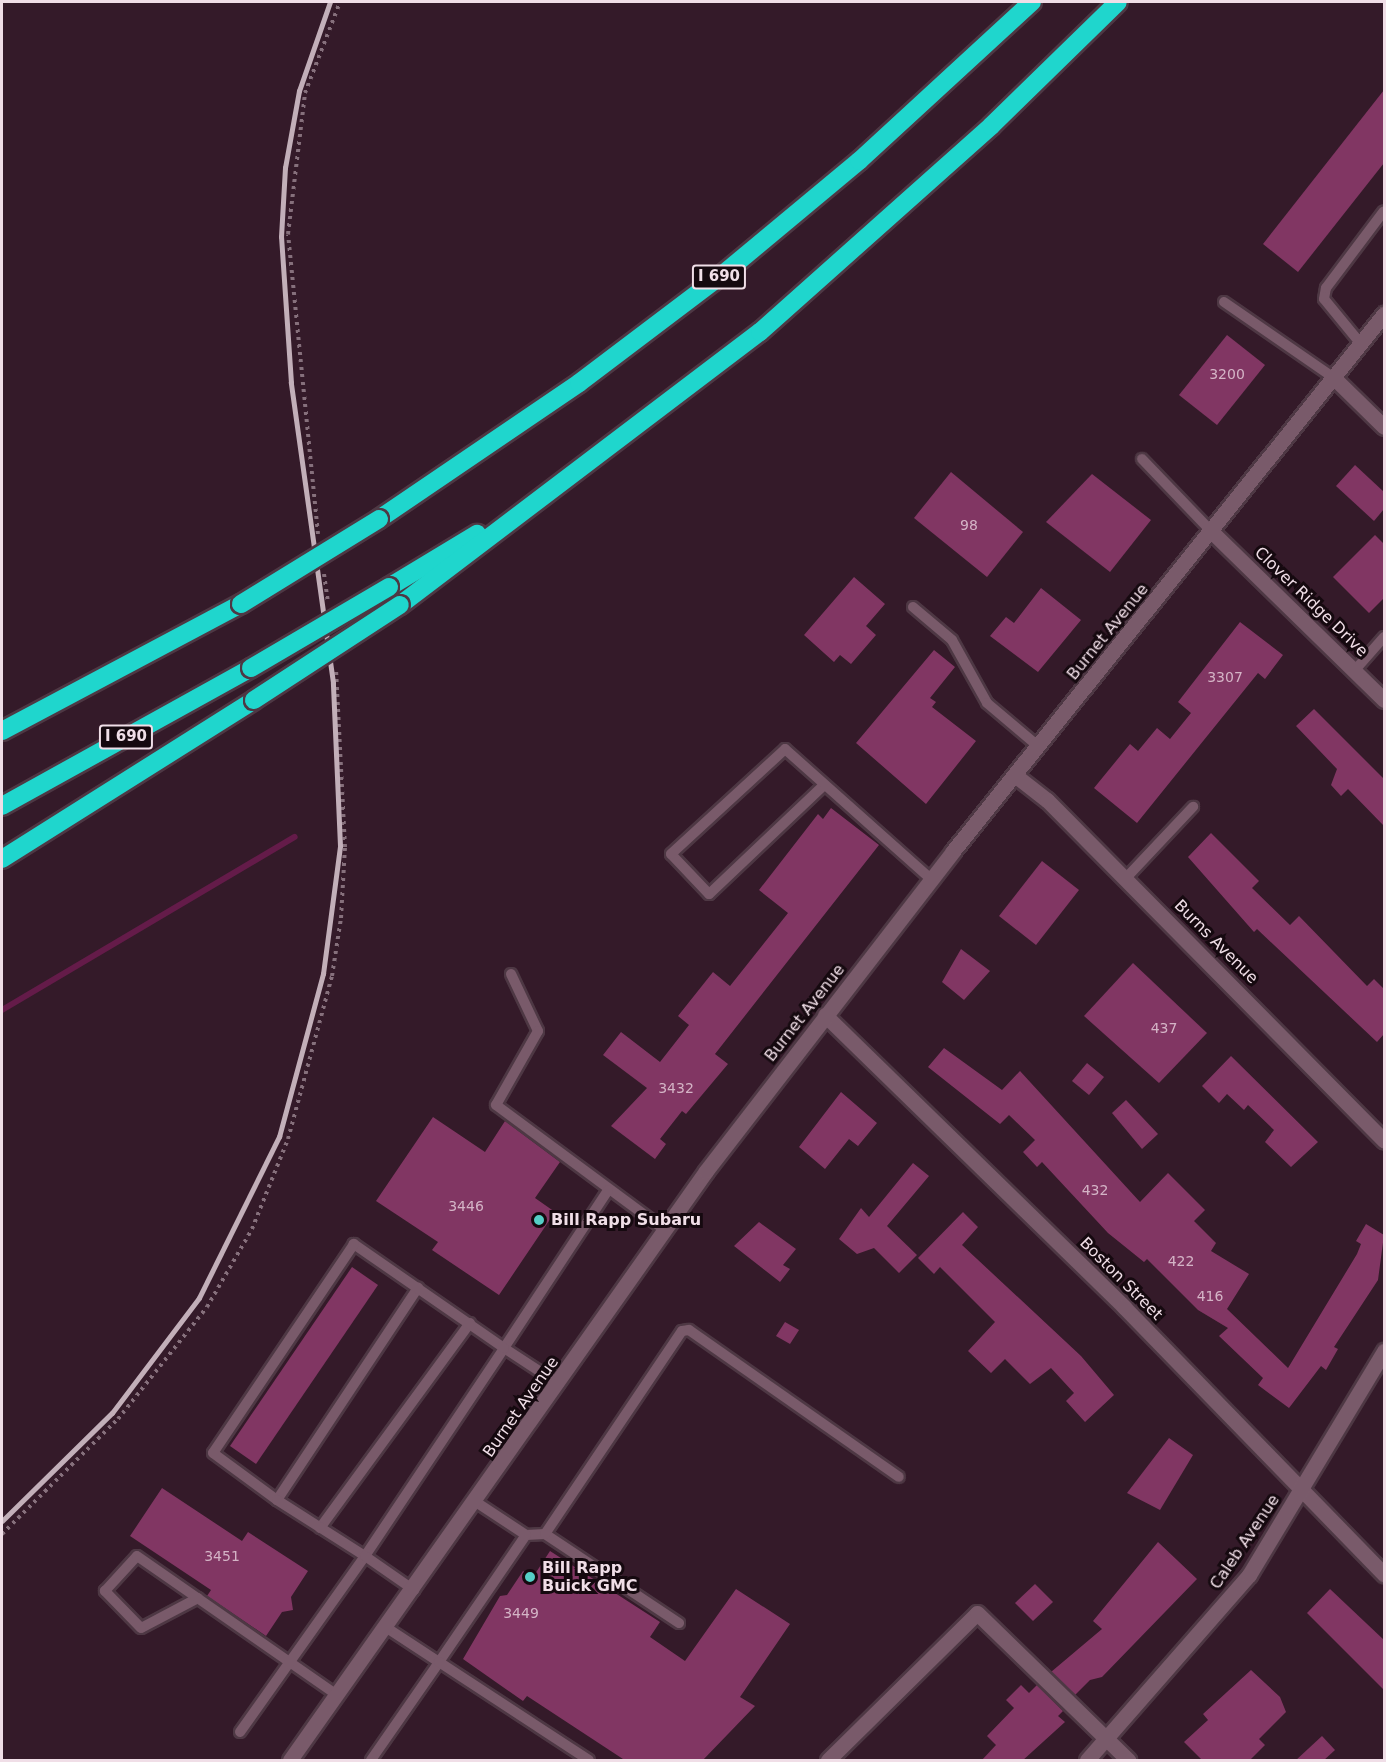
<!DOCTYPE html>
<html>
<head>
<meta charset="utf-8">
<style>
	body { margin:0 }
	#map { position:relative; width:1386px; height:1762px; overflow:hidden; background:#341a29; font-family:"DejaVu Sans",sans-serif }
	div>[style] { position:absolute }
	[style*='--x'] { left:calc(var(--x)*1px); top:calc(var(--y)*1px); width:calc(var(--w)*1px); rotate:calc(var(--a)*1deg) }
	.stream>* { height:6px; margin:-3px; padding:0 3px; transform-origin:3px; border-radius:3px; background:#641b49 }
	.building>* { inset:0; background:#813663 }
	.path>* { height:4px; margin-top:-2px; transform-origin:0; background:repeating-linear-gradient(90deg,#86707c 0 3px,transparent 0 7.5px) }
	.roads { filter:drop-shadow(2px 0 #4e3844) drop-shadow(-2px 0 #4e3844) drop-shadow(0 2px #4e3844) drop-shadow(0 -2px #4e3844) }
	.service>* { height:10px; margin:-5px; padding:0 5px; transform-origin:5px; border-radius:5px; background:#795a6a }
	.minor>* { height:15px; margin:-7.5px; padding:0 7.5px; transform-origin:7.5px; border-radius:7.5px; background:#795a6a }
	.tertiary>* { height:15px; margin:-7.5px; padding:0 7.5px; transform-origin:7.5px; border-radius:7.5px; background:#795a6a }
	.motorway>* { height:18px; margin:-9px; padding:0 9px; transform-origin:9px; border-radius:9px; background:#1fd6cd }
	.rail>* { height:4.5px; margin:-2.25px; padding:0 2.25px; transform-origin:2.25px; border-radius:2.25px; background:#c2afb9 }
	.bridges { filter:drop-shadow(2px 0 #4e3844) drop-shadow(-2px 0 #4e3844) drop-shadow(0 2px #4e3844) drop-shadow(0 -2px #4e3844) }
	.motorway-bridge>* { height:18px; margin:-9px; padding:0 9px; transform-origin:9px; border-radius:9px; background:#1fd6cd }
	.dots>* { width:16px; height:16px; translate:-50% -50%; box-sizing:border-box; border:3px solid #15090f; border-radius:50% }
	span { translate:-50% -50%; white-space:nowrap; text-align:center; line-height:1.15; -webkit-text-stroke:6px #15090f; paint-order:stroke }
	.number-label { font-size:14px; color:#d4b4c6 }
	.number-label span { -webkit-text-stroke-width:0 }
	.shield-label span { padding:2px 4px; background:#15090f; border:2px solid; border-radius:4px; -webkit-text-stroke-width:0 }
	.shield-label { font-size:15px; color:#f0dee7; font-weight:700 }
	.street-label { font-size:16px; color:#f0dee7 }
	.poi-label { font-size:16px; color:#f0dee7; font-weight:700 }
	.left { translate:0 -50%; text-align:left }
	.frame { position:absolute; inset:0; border:3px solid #f0dee7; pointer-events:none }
</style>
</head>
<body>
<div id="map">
	<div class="stream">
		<div style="--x:2;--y:1010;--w:340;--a:-30.6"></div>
	</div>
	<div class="building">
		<div style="clip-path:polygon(1384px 90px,1384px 163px,1298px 272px,1263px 244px)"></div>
		<div style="clip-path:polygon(1227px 335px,1265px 365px,1217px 425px,1179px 395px)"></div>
		<div style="clip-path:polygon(1355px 465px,1384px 492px,1384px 509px,1374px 521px,1336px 486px)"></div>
		<div style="clip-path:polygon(951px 472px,1023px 532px,987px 577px,914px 518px)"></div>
		<div style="clip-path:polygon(1092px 474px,1151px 520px,1110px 572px,1046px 522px)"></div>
		<div style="clip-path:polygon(1375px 535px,1384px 544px,1384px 598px,1369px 613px,1333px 577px)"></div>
		<div style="clip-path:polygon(854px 577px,885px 604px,866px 626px,876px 635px,851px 664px,840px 655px,834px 662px,804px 635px)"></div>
		<div style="clip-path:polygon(1041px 588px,1081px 620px,1038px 672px,990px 636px,1006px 617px,1014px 623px)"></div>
		<div style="clip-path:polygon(1240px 622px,1283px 655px,1265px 679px,1258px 673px,1137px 823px,1094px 788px,1130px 744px,1138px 751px,1157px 728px,1170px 739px,1191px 713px,1178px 702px)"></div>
		<div style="clip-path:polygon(934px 650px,955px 667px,930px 698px,936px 702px,932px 707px,976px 741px,926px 804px,856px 743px)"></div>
		<div style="clip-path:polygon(1314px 709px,1384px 779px,1384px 826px,1348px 789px,1341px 796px,1331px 785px,1337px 769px,1296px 726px)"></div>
		<div style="clip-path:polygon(831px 808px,879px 845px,715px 1054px,728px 1064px,686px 1114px,682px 1111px,660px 1139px,666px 1144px,655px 1159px,611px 1126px,647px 1088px,603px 1055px,621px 1032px,660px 1062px,689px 1025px,678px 1016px,713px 972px,730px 986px,788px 913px,759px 890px,818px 814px,823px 819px)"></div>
		<div style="clip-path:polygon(1211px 833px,1259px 881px,1252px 888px,1290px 925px,1299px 916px,1367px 986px,1374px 979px,1384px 989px,1384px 1034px,1377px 1042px,1257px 929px,1254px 932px,1188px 857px)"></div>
		<div style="clip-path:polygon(1042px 861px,1079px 890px,1036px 945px,999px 916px)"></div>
		<div style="clip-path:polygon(961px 949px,990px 971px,964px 1000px,942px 982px)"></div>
		<div style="clip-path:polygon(1133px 963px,1207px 1033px,1159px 1083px,1084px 1016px)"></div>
		<div style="clip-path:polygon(944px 1048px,1002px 1090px,1020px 1071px,1140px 1202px,1168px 1173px,1205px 1210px,1194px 1221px,1216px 1243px,1211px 1251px,1249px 1274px,1227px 1309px,1288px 1368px,1357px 1254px,1361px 1244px,1356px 1241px,1366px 1224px,1384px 1235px,1378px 1280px,1334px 1347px,1338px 1349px,1326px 1370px,1321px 1366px,1289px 1408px,1258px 1385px,1263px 1378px,1219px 1336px,1228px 1328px,1198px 1310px,1147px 1259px,1144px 1262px,1108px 1233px,1042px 1162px,1037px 1167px,1023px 1152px,1035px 1140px,1009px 1115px,1000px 1124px,928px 1067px)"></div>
		<div style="clip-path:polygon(1231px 1056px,1318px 1142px,1291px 1167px,1265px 1142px,1274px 1130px,1248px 1105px,1244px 1110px,1227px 1094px,1219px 1103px,1202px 1086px)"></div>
		<div style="clip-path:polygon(1087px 1063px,1104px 1077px,1089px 1095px,1072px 1081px)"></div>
		<div style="clip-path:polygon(841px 1092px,877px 1123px,858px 1146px,849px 1139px,825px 1169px,799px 1147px)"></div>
		<div style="clip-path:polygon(1126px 1100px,1158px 1134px,1142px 1149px,1112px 1113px)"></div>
		<div style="clip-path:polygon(433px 1117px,485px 1152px,505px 1121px,560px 1162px,535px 1198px,555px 1212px,499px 1295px,432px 1250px,438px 1242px,376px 1201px)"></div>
		<div style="clip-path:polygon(913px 1163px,929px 1176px,887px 1226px,917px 1255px,899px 1273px,874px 1248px,857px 1254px,839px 1239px,861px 1208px,869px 1217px)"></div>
		<div style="clip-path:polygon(963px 1212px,978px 1227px,962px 1245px,1081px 1356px,1114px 1395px,1085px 1422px,1066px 1401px,1074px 1393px,1051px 1368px,1030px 1384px,1005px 1359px,991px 1373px,968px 1351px,995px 1322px,940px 1267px,934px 1274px,918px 1258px)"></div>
		<div style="clip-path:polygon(759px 1222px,796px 1249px,783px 1265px,790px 1269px,780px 1282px,734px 1246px)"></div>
		<div style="clip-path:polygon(352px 1267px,378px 1285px,256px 1464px,230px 1446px)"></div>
		<div style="clip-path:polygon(785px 1322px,799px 1330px,790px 1344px,776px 1336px)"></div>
		<div style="clip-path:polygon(1169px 1438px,1193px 1455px,1160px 1510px,1127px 1493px)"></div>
		<div style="clip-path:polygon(162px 1488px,242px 1541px,248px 1532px,308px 1571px,291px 1597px,293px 1610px,282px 1612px,266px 1636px,207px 1596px,211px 1590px,130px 1536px)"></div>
		<div style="clip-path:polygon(1158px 1542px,1197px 1579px,1102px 1677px,1090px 1680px,1075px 1695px,1051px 1672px,1102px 1629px,1093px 1621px)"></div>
		<div style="clip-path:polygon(550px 1551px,660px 1622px,650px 1637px,685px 1661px,736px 1589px,790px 1624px,740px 1697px,755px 1706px,702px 1761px,626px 1761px,527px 1696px,523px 1701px,463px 1659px,500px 1596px,507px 1595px,523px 1571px,533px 1577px)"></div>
		<div style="clip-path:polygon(1035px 1584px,1053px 1602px,1033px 1621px,1015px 1603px)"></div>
		<div style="clip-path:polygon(1330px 1589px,1384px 1640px,1384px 1690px,1307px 1613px)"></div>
		<div style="clip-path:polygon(1251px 1670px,1280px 1697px,1286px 1712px,1259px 1739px,1265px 1745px,1249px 1761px,1203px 1761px,1184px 1742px,1208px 1720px,1203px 1714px)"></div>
		<div style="clip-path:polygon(1021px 1685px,1029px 1693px,1037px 1685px,1063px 1711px,1058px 1716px,1065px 1722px,1022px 1761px,981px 1761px,996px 1745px,987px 1736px,1014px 1708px,1006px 1700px)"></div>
		<div style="clip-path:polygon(1322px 1736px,1335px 1750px,1323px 1761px,1295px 1761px)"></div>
	</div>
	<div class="path">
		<div style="--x:318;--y:534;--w:301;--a:-95.7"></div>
		<div style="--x:288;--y:234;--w:142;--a:-83.1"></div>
		<div style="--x:305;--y:93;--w:97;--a:-69"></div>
		<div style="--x:324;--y:574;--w:29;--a:82"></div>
		<div style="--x:2;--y:1534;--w:163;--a:-44.8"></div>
		<div style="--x:118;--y:1419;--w:143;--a:-51.5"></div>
		<div style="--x:207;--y:1307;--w:90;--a:-60"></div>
		<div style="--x:252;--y:1229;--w:97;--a:-68.2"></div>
		<div style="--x:288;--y:1139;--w:169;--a:-74.9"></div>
		<div style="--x:332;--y:976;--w:59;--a:-81.2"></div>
		<div style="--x:341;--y:918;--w:71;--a:-86.8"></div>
		<div style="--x:345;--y:847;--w:180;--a:-92.9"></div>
	</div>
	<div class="roads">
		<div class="service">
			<div style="--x:1224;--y:302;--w:134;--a:34.6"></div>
			<div style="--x:1361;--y:344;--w:58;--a:-129.4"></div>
			<div style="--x:1324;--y:299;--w:11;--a:-80"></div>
			<div style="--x:1326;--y:288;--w:96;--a:-53"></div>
			<div style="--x:1142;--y:459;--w:100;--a:46.2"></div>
			<div style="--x:913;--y:607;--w:51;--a:40.2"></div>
			<div style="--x:952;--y:640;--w:72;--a:60.9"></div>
			<div style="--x:987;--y:703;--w:68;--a:40.2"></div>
			<div style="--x:1355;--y:670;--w:44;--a:-48.7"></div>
			<div style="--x:823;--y:786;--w:157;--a:136.5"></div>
			<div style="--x:709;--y:894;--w:55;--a:-133.5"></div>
			<div style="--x:671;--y:854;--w:155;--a:-42.6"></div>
			<div style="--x:785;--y:749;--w:195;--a:41.7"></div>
			<div style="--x:1126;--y:878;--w:98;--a:-46.7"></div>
			<div style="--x:511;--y:974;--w:63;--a:64.7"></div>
			<div style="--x:538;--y:1031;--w:85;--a:119.6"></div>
			<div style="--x:496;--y:1105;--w:210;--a:36.5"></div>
			<div style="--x:559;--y:1384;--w:66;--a:-146.8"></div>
			<div style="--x:504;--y:1348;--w:189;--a:-56.6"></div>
			<div style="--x:277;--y:1500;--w:255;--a:-56.4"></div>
			<div style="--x:320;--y:1528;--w:254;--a:-53.8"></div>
			<div style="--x:545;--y:1534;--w:161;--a:33.6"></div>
			<div style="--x:526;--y:1535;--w:19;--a:-3"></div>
			<div style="--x:545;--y:1534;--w:245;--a:-56"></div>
			<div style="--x:682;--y:1331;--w:7;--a:-8"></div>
			<div style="--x:689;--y:1330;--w:256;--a:35"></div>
			<div style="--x:198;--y:1598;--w:64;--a:152.2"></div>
			<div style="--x:141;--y:1628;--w:52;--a:-134.2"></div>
			<div style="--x:105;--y:1591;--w:47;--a:-47.6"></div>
			<div style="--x:137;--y:1556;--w:244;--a:34.8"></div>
			<div style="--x:387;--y:1628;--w:62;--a:33.2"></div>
			<div style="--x:439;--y:1662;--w:154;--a:-55.6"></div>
			<div style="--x:526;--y:1535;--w:60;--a:-146.6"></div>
			<div style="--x:240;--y:1732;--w:216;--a:-54.6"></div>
			<div style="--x:365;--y:1556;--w:250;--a:-56.2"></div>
			<div style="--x:504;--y:1348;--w:183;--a:-145.3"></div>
			<div style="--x:354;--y:1244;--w:252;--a:124"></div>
			<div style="--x:213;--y:1453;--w:79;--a:36.3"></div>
			<div style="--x:277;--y:1500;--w:104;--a:32.5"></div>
			<div style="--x:365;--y:1556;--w:60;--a:34.8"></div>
			<div style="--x:371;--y:1760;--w:119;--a:-55.2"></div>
			<div style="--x:439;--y:1662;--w:179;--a:33.2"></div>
		</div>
		<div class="minor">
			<div style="--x:1334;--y:378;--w:70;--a:44.4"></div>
			<div style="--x:1211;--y:531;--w:242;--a:44.3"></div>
			<div style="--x:1016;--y:776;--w:39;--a:38"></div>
			<div style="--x:1047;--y:800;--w:479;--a:45.3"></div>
			<div style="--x:825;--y:1015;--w:418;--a:44.3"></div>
			<div style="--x:1124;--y:1307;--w:373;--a:45.8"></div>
			<div style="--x:828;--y:1760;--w:209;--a:-44.6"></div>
			<div style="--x:977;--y:1613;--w:211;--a:44.2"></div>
			<div style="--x:1087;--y:1760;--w:246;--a:-48.8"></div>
			<div style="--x:1249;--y:1575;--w:262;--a:-58.9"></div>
		</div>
		<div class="tertiary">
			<div style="--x:290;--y:1760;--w:721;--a:-54.77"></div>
			<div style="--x:706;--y:1171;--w:404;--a:-52.3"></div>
			<div style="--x:953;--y:851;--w:689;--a:-51.25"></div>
		</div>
		<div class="motorway">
			<div style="--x:379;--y:519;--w:242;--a:-34.2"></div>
			<div style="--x:579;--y:383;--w:179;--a:-37.1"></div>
			<div style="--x:722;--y:275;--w:178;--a:-39.8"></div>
			<div style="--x:859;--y:161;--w:235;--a:-42.6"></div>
			<div style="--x:389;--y:587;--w:103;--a:-31.1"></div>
			<div style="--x:400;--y:605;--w:452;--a:-37.2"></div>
			<div style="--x:760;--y:332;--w:310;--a:-41.7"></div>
			<div style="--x:991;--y:126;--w:177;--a:-44.3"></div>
			<div style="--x:2;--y:731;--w:271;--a:-28"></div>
			<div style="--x:2;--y:806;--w:285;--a:-29"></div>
			<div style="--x:2;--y:859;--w:298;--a:-32.2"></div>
		</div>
	</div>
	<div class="rail">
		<div style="--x:2;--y:1521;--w:154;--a:-44.5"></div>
		<div style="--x:112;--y:1413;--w:144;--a:-52.9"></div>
		<div style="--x:199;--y:1298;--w:180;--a:-63.6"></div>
		<div style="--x:279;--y:1137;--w:169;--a:-74.9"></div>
		<div style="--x:323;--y:974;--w:129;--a:-82.4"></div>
		<div style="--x:340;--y:846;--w:163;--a:-92.5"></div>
		<div style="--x:333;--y:683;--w:303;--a:-98"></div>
		<div style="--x:291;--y:383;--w:146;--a:-93.9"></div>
		<div style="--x:281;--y:237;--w:69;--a:-86.7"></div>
		<div style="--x:285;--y:168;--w:78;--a:-79.7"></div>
		<div style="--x:299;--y:91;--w:94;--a:-70.8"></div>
	</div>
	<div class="bridges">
		<div class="motorway-bridge">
			<div style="--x:241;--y:604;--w:162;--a:-31.6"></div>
			<div style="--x:251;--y:668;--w:160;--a:-30.4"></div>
			<div style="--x:254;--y:700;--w:174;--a:-33.1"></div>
		</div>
	</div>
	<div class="dots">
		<div style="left:539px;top:1220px;background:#55cec6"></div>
		<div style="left:530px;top:1577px;background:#55cec6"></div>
	</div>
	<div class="number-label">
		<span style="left:1227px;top:374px">3200</span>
		<span style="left:969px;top:525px">98</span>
		<span style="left:1225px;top:677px">3307</span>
		<span style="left:1164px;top:1028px">437</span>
		<span style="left:676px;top:1088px">3432</span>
		<span style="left:1095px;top:1190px">432</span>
		<span style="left:466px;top:1206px">3446</span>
		<span style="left:1181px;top:1261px">422</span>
		<span style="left:1210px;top:1296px">416</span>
		<span style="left:222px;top:1556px">3451</span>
		<span style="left:521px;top:1613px">3449</span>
	</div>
	<div class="shield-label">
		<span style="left:719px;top:277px">I 690</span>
		<span style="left:126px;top:737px">I 690</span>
	</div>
	<div class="street-label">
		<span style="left:1311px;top:602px;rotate:44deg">Clover Ridge Drive</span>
		<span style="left:1108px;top:632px;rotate:-51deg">Burnet Avenue</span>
		<span style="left:1216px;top:942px;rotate:45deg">Burns Avenue</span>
		<span style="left:805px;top:1013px;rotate:-52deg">Burnet Avenue</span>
		<span style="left:1121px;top:1279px;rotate:45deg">Boston Street</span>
		<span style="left:521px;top:1407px;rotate:-55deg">Burnet Avenue</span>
		<span style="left:1245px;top:1542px;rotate:-56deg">Caleb Avenue</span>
	</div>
	<div class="poi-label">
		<span class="left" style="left:551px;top:1220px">Bill Rapp Subaru</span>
		<span class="left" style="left:542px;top:1577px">Bill Rapp<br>Buick GMC</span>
	</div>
	<div class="frame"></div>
</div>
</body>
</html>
